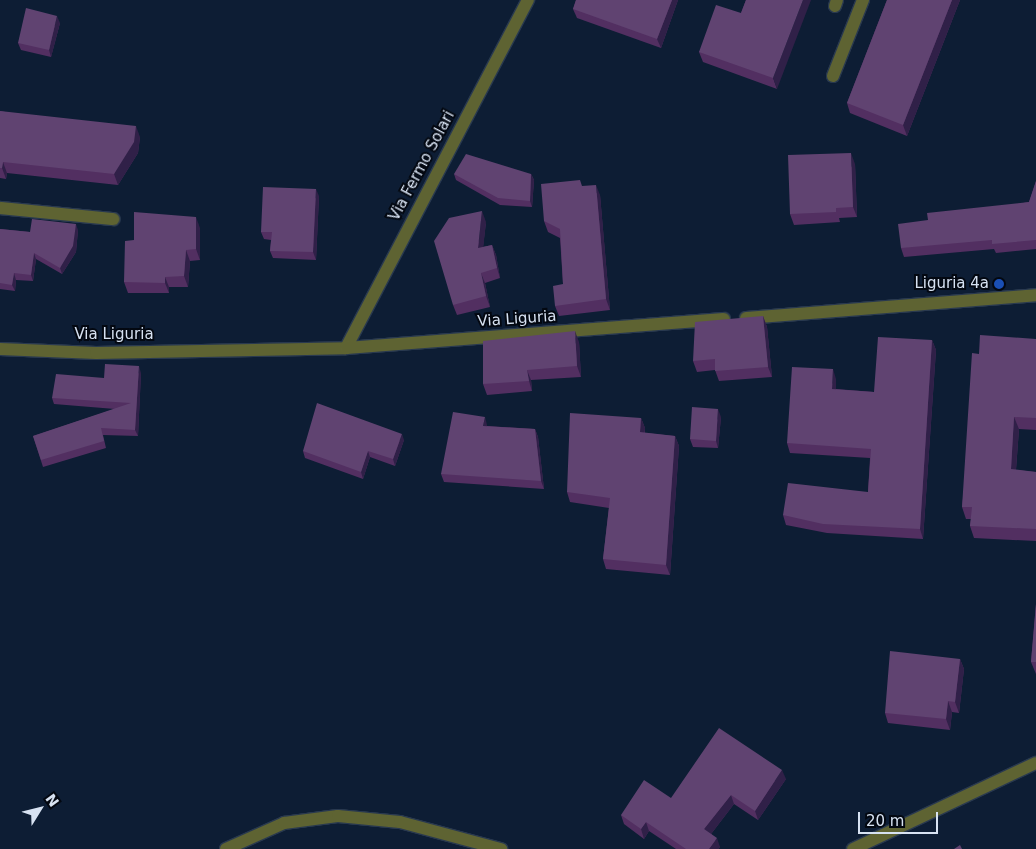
<!DOCTYPE html>
<html>
<head>
<meta charset="utf-8">
<style>
	body { margin:0 }
	#map { position:relative; width:1036px; height:849px; overflow:hidden; background:#0d1d34; font-family:"DejaVu Sans",sans-serif }
	div>[style] { position:absolute }
	[style*='--x'] { left:calc(var(--x)*1px); top:calc(var(--y)*1px); width:calc(var(--w)*1px); rotate:calc(var(--a)*1deg) }
	.roads { filter:drop-shadow(1px 0 #29394f) drop-shadow(-1px 0 #29394f) drop-shadow(0 1px #29394f) drop-shadow(0 -1px #29394f) }
	.minor>* { height:12px; margin:-6px; padding:0 6px; transform-origin:6px; border-radius:6px; background:#5e6332 }
	.wall>* { inset:0; background:#522f61 }
	.shaded-wall>* { inset:0; background:#302048 }
	.building>* { inset:0; background:#604371 }
	.dots>* { width:14px; height:14px; translate:-50% -50%; box-sizing:border-box; border:2px solid #030811; border-radius:50% }
	span { translate:-50% -50%; white-space:nowrap; text-align:center; line-height:1.15; -webkit-text-stroke:4px #030811; paint-order:stroke }
	.street-label { font-size:15px; color:#d7e2f2 }
	.poi-label { font-size:15px; color:#d7e2f2 }
	.right { translate:-100% -50%; text-align:right }
	.north { position:absolute; left:15px; top:784px; width:50px; height:50px; -webkit-text-stroke:4px #030811; paint-order:stroke; rotate:54deg; font-size:14px; font-weight:700; line-height:20px; text-align:center; color:#d7e2f2 }
	.north::after { content:''; display:block; margin:auto; width:18px; height:22px; background:#d7e2f2; clip-path:polygon(50% 0,100% 100%,50% 72%,0 100%) }
	.scale { position:absolute; left:858px; top:812px; width:80px; height:22px; box-sizing:border-box; border:2px solid #d7e2f2; border-top:0; padding-left:6px; font-size:15px; line-height:18px; white-space:nowrap; color:#d7e2f2; -webkit-text-stroke:4px #030811; paint-order:stroke }
</style>
</head>
<body>
<div id="map">
	<div class="roads">
		<div class="minor">
			<div style="--x:835;--y:6;--w:6;--a:-72"></div>
			<div style="--x:833;--y:76;--w:82;--a:-68.5"></div>
			<div style="--x:0;--y:208;--w:114;--a:5.6"></div>
			<div style="--x:746;--y:318;--w:291;--a:-4.5"></div>
			<div style="--x:346;--y:348;--w:393;--a:-62.4"></div>
			<div style="--x:0;--y:349;--w:96;--a:2.4"></div>
			<div style="--x:96;--y:353;--w:250;--a:-1.1"></div>
			<div style="--x:346;--y:348;--w:379;--a:-4.4"></div>
			<div style="--x:226;--y:849;--w:64;--a:-24.1"></div>
			<div style="--x:284;--y:823;--w:54;--a:-7.4"></div>
			<div style="--x:338;--y:816;--w:62;--a:5.5"></div>
			<div style="--x:400;--y:822;--w:105;--a:15"></div>
			<div style="--x:853;--y:849;--w:202;--a:-25.2"></div>
		</div>
	</div>
	<div class="wall">
		<div style="clip-path:polygon(576px 0,678px 0,661px 48px,577px 18px,573px 9px)"></div>
		<div style="clip-path:polygon(746px 0,777px 89px,703px 62px,699px 52px,741px 13px)"></div>
		<div style="clip-path:polygon(887px 0,960px 0,907px 136px,850px 113px,847px 103px)"></div>
		<div style="clip-path:polygon(60px 23px,51px 57px,21px 50px,18px 43px)"></div>
		<div style="clip-path:polygon(0 111px,140px 137px,138px 153px,118px 185px,7px 173px,6px 179px,0 178px)"></div>
		<div style="clip-path:polygon(855px 164px,857px 217px,839px 218px,840px 222px,794px 225px,790px 214px)"></div>
		<div style="clip-path:polygon(454px 174px,531px 174px,534px 180px,532px 207px,500px 205px,456px 180px)"></div>
		<div style="clip-path:polygon(1036px 181px,1036px 249px,996px 253px,994px 249px,904px 257px,901px 248px,928px 220px,1029px 202px)"></div>
		<div style="clip-path:polygon(583px 186px,600px 195px,610px 310px,559px 316px,555px 306px,563px 284px,560px 238px,548px 232px,544px 221px)"></div>
		<div style="clip-path:polygon(319px 196px,316px 260px,273px 258px,270px 251px,271px 240px,264px 239px,261px 232px)"></div>
		<div style="clip-path:polygon(486px 222px,483px 247px,492px 245px,496px 255px,500px 278px,485px 283px,490px 307px,457px 315px,453px 305px)"></div>
		<div style="clip-path:polygon(200px 228px,200px 260px,190px 261px,188px 287px,169px 287px,169px 293px,128px 293px,124px 282px,134px 240px)"></div>
		<div style="clip-path:polygon(0 229px,30px 232px,78px 230px,76px 252px,62px 274px,36px 259px,33px 281px,16px 280px,15px 291px,0 289px)"></div>
		<div style="clip-path:polygon(763px 316px,767px 327px,772px 377px,719px 381px,715px 370px,697px 372px,693px 361px)"></div>
		<div style="clip-path:polygon(1036px 339px,1036px 430px,1019px 429px,1016px 470px,1036px 472px,1036px 541px,974px 538px,970px 526px,971px 519px,966px 519px,962px 507px,979px 354px)"></div>
		<div style="clip-path:polygon(932px 340px,936px 350px,923px 539px,827px 533px,786px 525px,783px 515px,868px 492px,870px 458px,790px 453px,787px 443px,836px 379px,836px 389px,874px 392px)"></div>
		<div style="clip-path:polygon(579px 342px,581px 377px,531px 380px,532px 391px,487px 395px,483px 384px)"></div>
		<div style="clip-path:polygon(141px 373px,138px 436px,103px 435px,106px 448px,43px 467px,33px 436px,115px 409px,54px 404px,52px 398px,104px 378px)"></div>
		<div style="clip-path:polygon(721px 417px,718px 448px,693px 447px,690px 439px)"></div>
		<div style="clip-path:polygon(641px 418px,645px 428px,645px 433px,675px 436px,679px 446px,670px 575px,606px 569px,603px 559px,609px 508px,570px 502px,567px 492px)"></div>
		<div style="clip-path:polygon(487px 425px,487px 426px,535px 429px,538px 437px,544px 489px,444px 482px,441px 474px)"></div>
		<div style="clip-path:polygon(404px 440px,395px 466px,370px 457px,363px 479px,305px 458px,303px 451px)"></div>
		<div style="clip-path:polygon(1036px 604px,1036px 674px,1031px 662px)"></div>
		<div style="clip-path:polygon(960px 659px,964px 669px,959px 713px,952px 712px,950px 730px,888px 723px,885px 713px)"></div>
		<div style="clip-path:polygon(786px 779px,758px 820px,734px 804px,711px 834px,720px 847px,718px 849px,676px 849px,649px 831px,644px 839px,624px 824px,621px 815px,671px 798px)"></div>
	</div>
	<div class="shaded-wall">
		<div style="clip-path:polygon(672px 0,678px 0,661px 48px,657px 39px)"></div>
		<div style="clip-path:polygon(803px 0,811px 0,777px 89px,773px 78px)"></div>
		<div style="clip-path:polygon(952px 0,960px 0,907px 136px,903px 125px)"></div>
		<div style="clip-path:polygon(57px 16px,60px 23px,51px 57px,49px 50px)"></div>
		<div style="clip-path:polygon(136px 126px,140px 137px,138px 153px,118px 185px,114px 174px)"></div>
		<div style="clip-path:polygon(851px 153px,855px 164px,857px 217px,853px 207px)"></div>
		<div style="clip-path:polygon(3px 162px,7px 173px,6px 179px,2px 168px)"></div>
		<div style="clip-path:polygon(531px 174px,534px 180px,532px 207px,530px 201px)"></div>
		<div style="clip-path:polygon(596px 185px,600px 195px,610px 310px,606px 299px)"></div>
		<div style="clip-path:polygon(316px 189px,319px 196px,316px 260px,313px 252px)"></div>
		<div style="clip-path:polygon(482px 211px,486px 222px,482px 258px,478px 248px)"></div>
		<div style="clip-path:polygon(196px 217px,200px 228px,200px 260px,196px 249px)"></div>
		<div style="clip-path:polygon(76px 224px,78px 230px,76px 252px,62px 274px,60px 268px)"></div>
		<div style="clip-path:polygon(492px 245px,496px 255px,500px 278px,497px 268px)"></div>
		<div style="clip-path:polygon(186px 250px,190px 261px,188px 287px,184px 276px)"></div>
		<div style="clip-path:polygon(34px 253px,36px 259px,33px 281px,31px 275px)"></div>
		<div style="clip-path:polygon(14px 273px,16px 280px,15px 291px,12px 285px)"></div>
		<div style="clip-path:polygon(481px 273px,485px 283px,490px 307px,486px 296px)"></div>
		<div style="clip-path:polygon(165px 277px,169px 287px,169px 293px,165px 283px)"></div>
		<div style="clip-path:polygon(763px 316px,767px 327px,772px 377px,768px 367px)"></div>
		<div style="clip-path:polygon(575px 331px,579px 342px,581px 377px,577px 366px)"></div>
		<div style="clip-path:polygon(932px 340px,936px 350px,923px 539px,920px 529px)"></div>
		<div style="clip-path:polygon(139px 366px,141px 373px,138px 436px,135px 430px)"></div>
		<div style="clip-path:polygon(833px 369px,836px 379px,836px 399px,832px 389px)"></div>
		<div style="clip-path:polygon(527px 370px,531px 380px,532px 391px,529px 381px)"></div>
		<div style="clip-path:polygon(718px 409px,721px 417px,718px 448px,716px 441px)"></div>
		<div style="clip-path:polygon(485px 417px,487px 425px,486px 434px,483px 426px)"></div>
		<div style="clip-path:polygon(1014px 417px,1019px 429px,1015px 482px,1011px 469px)"></div>
		<div style="clip-path:polygon(641px 418px,645px 428px,644px 442px,640px 432px)"></div>
		<div style="clip-path:polygon(535px 429px,538px 437px,544px 489px,541px 481px)"></div>
		<div style="clip-path:polygon(402px 434px,404px 440px,395px 466px,393px 459px)"></div>
		<div style="clip-path:polygon(675px 436px,679px 446px,670px 575px,666px 565px)"></div>
		<div style="clip-path:polygon(368px 451px,370px 457px,363px 479px,361px 472px)"></div>
		<div style="clip-path:polygon(960px 659px,964px 669px,959px 713px,955px 702px)"></div>
		<div style="clip-path:polygon(948px 701px,952px 712px,950px 730px,946px 719px)"></div>
		<div style="clip-path:polygon(782px 770px,786px 779px,758px 820px,755px 811px)"></div>
		<div style="clip-path:polygon(731px 795px,734px 804px,708px 838px,704px 829px)"></div>
		<div style="clip-path:polygon(646px 822px,649px 831px,644px 839px,641px 829px)"></div>
		<div style="clip-path:polygon(717px 838px,720px 847px,718px 849px,709px 849px)"></div>
	</div>
	<div class="building">
		<div style="clip-path:polygon(576px 0,672px 0,657px 39px,573px 9px)"></div>
		<div style="clip-path:polygon(746px 0,803px 0,773px 78px,699px 52px,716px 5px,741px 13px)"></div>
		<div style="clip-path:polygon(887px 0,952px 0,903px 125px,847px 103px)"></div>
		<div style="clip-path:polygon(26px 8px,57px 16px,49px 50px,18px 43px)"></div>
		<div style="clip-path:polygon(0 111px,136px 126px,134px 142px,114px 174px,3px 162px,2px 168px,0 168px)"></div>
		<div style="clip-path:polygon(851px 153px,853px 207px,836px 208px,836px 212px,790px 214px,788px 155px)"></div>
		<div style="clip-path:polygon(466px 154px,531px 174px,530px 201px,498px 198px,454px 174px)"></div>
		<div style="clip-path:polygon(580px 180px,582px 186px,596px 185px,606px 299px,555px 306px,553px 286px,563px 284px,560px 229px,544px 221px,541px 184px)"></div>
		<div style="clip-path:polygon(1036px 181px,1036px 244px,1036px 240px,992px 244px,992px 240px,901px 248px,898px 224px,928px 220px,927px 213px,1029px 202px)"></div>
		<div style="clip-path:polygon(263px 187px,316px 189px,313px 252px,270px 251px,272px 232px,261px 232px)"></div>
		<div style="clip-path:polygon(482px 211px,478px 248px,492px 245px,497px 268px,481px 273px,486px 296px,453px 305px,434px 241px,449px 218px)"></div>
		<div style="clip-path:polygon(134px 212px,196px 217px,196px 249px,186px 250px,184px 276px,165px 277px,165px 283px,124px 282px,125px 241px,134px 240px)"></div>
		<div style="clip-path:polygon(32px 219px,76px 224px,73px 246px,60px 268px,34px 253px,31px 275px,14px 273px,12px 285px,0 283px,0 229px,30px 232px)"></div>
		<div style="clip-path:polygon(763px 316px,768px 367px,715px 371px,715px 359px,693px 361px,695px 322px)"></div>
		<div style="clip-path:polygon(575px 331px,577px 366px,527px 370px,529px 381px,483px 384px,483px 341px)"></div>
		<div style="clip-path:polygon(980px 335px,1036px 339px,1036px 418px,1014px 417px,1011px 469px,1036px 472px,1036px 529px,970px 526px,972px 507px,962px 507px,972px 353px,979px 354px)"></div>
		<div style="clip-path:polygon(878px 337px,932px 340px,920px 529px,823px 524px,783px 515px,788px 483px,868px 492px,871px 449px,787px 443px,792px 367px,833px 369px,832px 389px,874px 392px)"></div>
		<div style="clip-path:polygon(105px 364px,139px 366px,135px 430px,101px 428px,104px 441px,41px 460px,33px 436px,131px 403px,52px 398px,56px 374px,104px 378px)"></div>
		<div style="clip-path:polygon(317px 403px,402px 434px,393px 459px,368px 451px,361px 472px,303px 451px)"></div>
		<div style="clip-path:polygon(692px 407px,718px 409px,716px 441px,690px 439px)"></div>
		<div style="clip-path:polygon(453px 412px,485px 417px,483px 426px,535px 429px,541px 481px,441px 474px)"></div>
		<div style="clip-path:polygon(570px 413px,641px 418px,640px 432px,675px 436px,666px 565px,603px 559px,610px 498px,567px 492px)"></div>
		<div style="clip-path:polygon(1036px 604px,1036px 662px,1031px 662px)"></div>
		<div style="clip-path:polygon(890px 651px,960px 659px,955px 702px,948px 701px,946px 719px,885px 713px)"></div>
		<div style="clip-path:polygon(719px 728px,782px 770px,755px 811px,731px 795px,704px 829px,717px 838px,709px 849px,686px 849px,646px 822px,641px 829px,621px 815px,644px 780px,671px 798px)"></div>
		<div style="clip-path:polygon(960px 845px,962px 849px,954px 849px)"></div>
	</div>
	<div class="dots">
		<div style="left:999px;top:284px;background:#1a4fb4"></div>
	</div>
	<div class="street-label">
		<span style="left:422px;top:166px;rotate:-62deg">Via Fermo Solari</span>
		<span style="left:517px;top:319px;rotate:-4deg">Via Liguria</span>
		<span style="left:114px;top:335px">Via Liguria</span>
	</div>
	<div class="poi-label">
		<span class="right" style="left:989px;top:284px">Liguria 4a</span>
	</div>
	<div class="north">N</div>
	<div class="scale">20 m</div>
</div>
</body>
</html>
